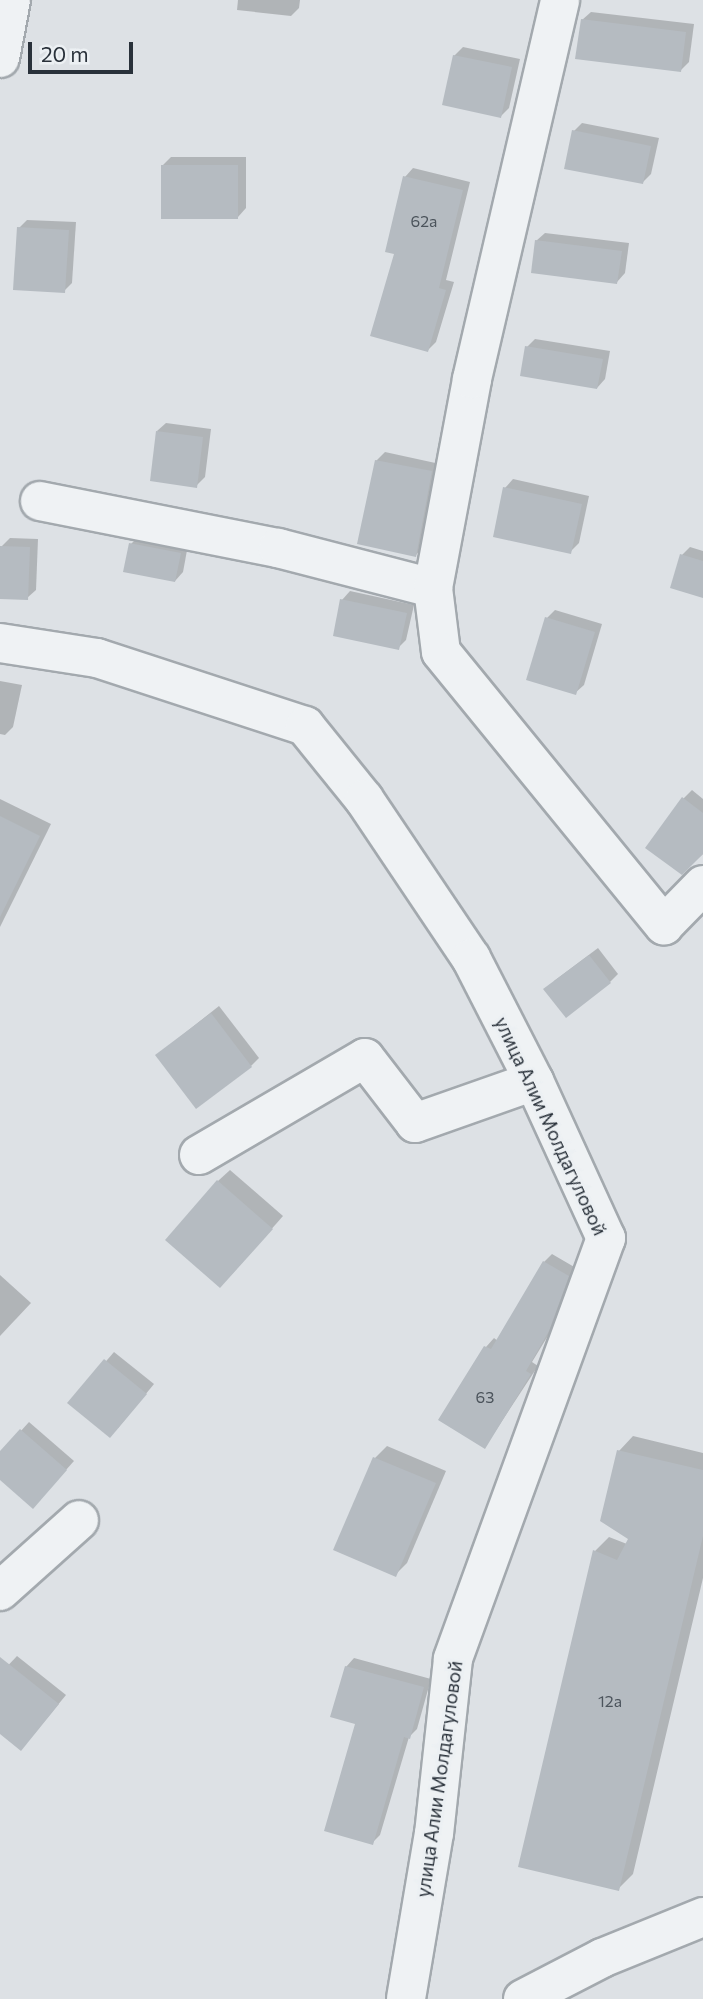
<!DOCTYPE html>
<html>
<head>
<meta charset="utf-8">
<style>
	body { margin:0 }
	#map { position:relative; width:703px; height:1999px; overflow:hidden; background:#dde1e5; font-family:Commissioner,sans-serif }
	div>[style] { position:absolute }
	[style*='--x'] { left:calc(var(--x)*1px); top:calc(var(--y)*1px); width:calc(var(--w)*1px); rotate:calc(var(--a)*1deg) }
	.shadow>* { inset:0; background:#0003 }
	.building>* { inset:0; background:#b5bbc1 }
	.roads { filter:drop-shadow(2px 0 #a3a9ae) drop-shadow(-2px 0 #a3a9ae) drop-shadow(0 2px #a3a9ae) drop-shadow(0 -2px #a3a9ae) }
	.minor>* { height:38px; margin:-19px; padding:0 19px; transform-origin:19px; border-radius:19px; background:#eff2f4 }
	span { translate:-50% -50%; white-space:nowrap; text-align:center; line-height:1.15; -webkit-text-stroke:6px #ecf0f3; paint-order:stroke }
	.number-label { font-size:16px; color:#4c545c }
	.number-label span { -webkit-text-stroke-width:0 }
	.street-label { font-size:19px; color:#29313a }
	.scale { position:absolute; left:28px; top:42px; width:105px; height:32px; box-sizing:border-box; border:4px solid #29313a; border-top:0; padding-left:9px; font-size:21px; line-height:24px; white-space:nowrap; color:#29313a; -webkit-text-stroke:5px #ecf0f3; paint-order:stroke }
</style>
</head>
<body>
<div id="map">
	<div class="shadow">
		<div style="clip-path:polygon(238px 0,300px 0,299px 8px,291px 16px,237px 10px)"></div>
		<div style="clip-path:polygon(591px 12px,694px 24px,689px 62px,681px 70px,582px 20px)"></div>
		<div style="clip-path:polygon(463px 47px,520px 59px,509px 108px,501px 116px,454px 56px)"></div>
		<div style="clip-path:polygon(582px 123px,659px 138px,651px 174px,643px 182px,574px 131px)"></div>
		<div style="clip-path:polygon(171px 157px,246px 157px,246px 208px,238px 217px,162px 166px)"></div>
		<div style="clip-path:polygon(413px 168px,470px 182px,446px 280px,454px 282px,436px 342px,428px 350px,397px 253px,405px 177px)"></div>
		<div style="clip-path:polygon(27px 220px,76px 222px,72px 283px,64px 291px,19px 228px)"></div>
		<div style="clip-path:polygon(545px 233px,629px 243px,625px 273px,617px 282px,536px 241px)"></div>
		<div style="clip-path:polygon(535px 339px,610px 351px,605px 379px,597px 388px,527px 347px)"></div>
		<div style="clip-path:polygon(166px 423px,211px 429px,205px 477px,196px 486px,157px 431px)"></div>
		<div style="clip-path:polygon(385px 452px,440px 464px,424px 546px,416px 555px,376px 461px)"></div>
		<div style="clip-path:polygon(513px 479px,589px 496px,579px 543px,570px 552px,505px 488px)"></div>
		<div style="clip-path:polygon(139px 536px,188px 545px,183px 572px,175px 581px,131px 544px)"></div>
		<div style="clip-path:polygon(10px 538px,38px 539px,36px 590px,27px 598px,0 597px,2px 546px)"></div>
		<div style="clip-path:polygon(690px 547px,703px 551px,703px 596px,682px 555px)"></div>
		<div style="clip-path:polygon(350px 591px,414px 605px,406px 640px,398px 648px,342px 600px)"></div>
		<div style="clip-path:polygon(555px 610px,602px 624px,584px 685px,575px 693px,547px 618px)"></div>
		<div style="clip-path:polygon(0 681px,22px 685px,13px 727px,5px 735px,0 734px)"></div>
		<div style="clip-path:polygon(692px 790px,703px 799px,703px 854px,682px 873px,683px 799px)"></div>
		<div style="clip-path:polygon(0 799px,51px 824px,0 927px)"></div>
		<div style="clip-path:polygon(598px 948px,618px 974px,610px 982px,554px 981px)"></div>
		<div style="clip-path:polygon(219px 1006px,259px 1058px,251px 1066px,157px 1055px)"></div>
		<div style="clip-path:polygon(230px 1170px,283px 1216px,232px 1274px,218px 1181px)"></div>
		<div style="clip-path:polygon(552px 1254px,576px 1268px,557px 1321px,532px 1362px,538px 1366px,485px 1447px,440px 1419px,486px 1347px,494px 1338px,498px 1341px,544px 1262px)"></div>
		<div style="clip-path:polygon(0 1275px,31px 1303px,0 1336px)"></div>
		<div style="clip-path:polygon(114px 1352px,154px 1384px,118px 1428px,70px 1403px)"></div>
		<div style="clip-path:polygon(29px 1422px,74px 1461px,41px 1498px,0 1477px,0 1454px)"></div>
		<div style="clip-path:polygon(633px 1436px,703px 1453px,703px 1578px,633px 1874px,618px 1889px,595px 1551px,609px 1537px,627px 1544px,630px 1538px,619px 1451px)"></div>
		<div style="clip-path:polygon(387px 1446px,446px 1471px,407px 1563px,395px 1575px,336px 1549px,375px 1458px)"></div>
		<div style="clip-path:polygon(17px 1656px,66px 1695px,29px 1740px,0 1731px,0 1674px)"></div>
		<div style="clip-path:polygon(354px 1658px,431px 1679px,417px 1729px,409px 1737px,380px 1835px,372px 1843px,357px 1723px,346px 1667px)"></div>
	</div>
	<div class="building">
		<div style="clip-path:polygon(581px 19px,686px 32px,681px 72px,575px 59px)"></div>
		<div style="clip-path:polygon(453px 55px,512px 67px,501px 118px,442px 105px)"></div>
		<div style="clip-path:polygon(572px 130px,651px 146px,643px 184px,564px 169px)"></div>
		<div style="clip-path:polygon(161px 165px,238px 165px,238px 219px,161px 219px)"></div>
		<div style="clip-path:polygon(403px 176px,463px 190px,439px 288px,446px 290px,428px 352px,370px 336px,394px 254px,385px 252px)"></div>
		<div style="clip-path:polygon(17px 227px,69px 230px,65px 293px,13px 290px)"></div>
		<div style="clip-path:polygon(535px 240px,622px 251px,617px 284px,531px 273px)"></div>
		<div style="clip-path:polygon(525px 346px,603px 359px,597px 389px,520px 376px)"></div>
		<div style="clip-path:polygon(156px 431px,203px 437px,197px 488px,150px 481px)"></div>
		<div style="clip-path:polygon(375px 460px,432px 471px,416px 557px,357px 544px)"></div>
		<div style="clip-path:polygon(503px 487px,582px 504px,571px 554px,493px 537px)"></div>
		<div style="clip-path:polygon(129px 543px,181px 553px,175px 582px,123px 572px)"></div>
		<div style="clip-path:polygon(0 546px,30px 547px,28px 600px,0 599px)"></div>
		<div style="clip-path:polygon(680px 554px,703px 561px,703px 598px,670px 588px)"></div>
		<div style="clip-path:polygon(340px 599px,407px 613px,399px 650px,333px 636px)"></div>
		<div style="clip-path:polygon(545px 617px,595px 632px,576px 695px,526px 680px)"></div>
		<div style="clip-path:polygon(682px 797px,703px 813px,703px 854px,682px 875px,645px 848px)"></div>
		<div style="clip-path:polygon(0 816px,40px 836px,0 917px)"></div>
		<div style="clip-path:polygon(589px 955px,611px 983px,566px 1018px,543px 989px)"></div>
		<div style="clip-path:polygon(211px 1013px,252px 1067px,196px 1109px,155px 1055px)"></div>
		<div style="clip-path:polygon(217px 1180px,273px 1229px,220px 1288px,165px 1240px)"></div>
		<div style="clip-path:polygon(543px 1261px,569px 1276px,549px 1331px,526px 1371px,531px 1374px,485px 1449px,438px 1420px,484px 1346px,491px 1349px)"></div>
		<div style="clip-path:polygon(104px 1359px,147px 1394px,110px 1438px,67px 1403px)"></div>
		<div style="clip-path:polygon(20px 1429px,67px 1470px,33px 1509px,0 1480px,0 1451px)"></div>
		<div style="clip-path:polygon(617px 1450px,703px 1470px,703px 1536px,619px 1891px,518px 1867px,593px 1550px,617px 1560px,628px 1539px,600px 1521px)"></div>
		<div style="clip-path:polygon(373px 1457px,436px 1483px,396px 1577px,333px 1550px)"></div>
		<div style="clip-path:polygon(0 1657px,59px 1704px,21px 1751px,0 1734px)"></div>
		<div style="clip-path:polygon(345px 1666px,424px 1687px,410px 1739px,404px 1737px,373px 1845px,324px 1831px,355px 1724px,330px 1717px)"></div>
	</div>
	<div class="roads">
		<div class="minor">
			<div style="--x:0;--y:58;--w:59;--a:-79.3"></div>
			<div style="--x:40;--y:501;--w:243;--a:11.2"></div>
			<div style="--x:278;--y:548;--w:160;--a:14.5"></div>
			<div style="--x:433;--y:588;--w:213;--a:-79.4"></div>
			<div style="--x:472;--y:379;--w:389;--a:-76.9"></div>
			<div style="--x:433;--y:588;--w:64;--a:82.9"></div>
			<div style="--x:441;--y:652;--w:353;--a:50.8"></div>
			<div style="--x:664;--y:925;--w:56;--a:-45.7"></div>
			<div style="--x:0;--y:643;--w:98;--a:8.8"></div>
			<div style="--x:97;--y:658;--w:219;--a:18.1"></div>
			<div style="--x:305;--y:726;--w:94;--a:51.1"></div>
			<div style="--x:364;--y:799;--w:192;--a:56.1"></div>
			<div style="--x:471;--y:958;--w:138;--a:62.9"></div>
			<div style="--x:534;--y:1081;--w:173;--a:65.4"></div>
			<div style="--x:606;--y:1238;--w:448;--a:110"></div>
			<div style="--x:453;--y:1659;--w:175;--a:96.2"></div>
			<div style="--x:434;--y:1833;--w:168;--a:99.6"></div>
			<div style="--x:199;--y:1155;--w:192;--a:-30.3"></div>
			<div style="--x:365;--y:1058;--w:82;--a:52.4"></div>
			<div style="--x:415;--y:1123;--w:126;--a:-19.4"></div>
			<div style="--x:0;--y:1591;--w:106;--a:-41.9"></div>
			<div style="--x:523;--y:1999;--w:89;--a:-27.4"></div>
			<div style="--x:602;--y:1958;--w:109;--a:-22.1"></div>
		</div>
	</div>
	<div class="number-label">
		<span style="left:424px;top:221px">62а</span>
		<span style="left:485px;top:1397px">63</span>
		<span style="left:610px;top:1701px">12а</span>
	</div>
	<div class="street-label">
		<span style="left:551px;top:1126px;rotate:65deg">улица Алии Молдагуловой</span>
		<span style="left:439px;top:1779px;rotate:-82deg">улица Алии Молдагуловой</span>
	</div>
	<div class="scale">20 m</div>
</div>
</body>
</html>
